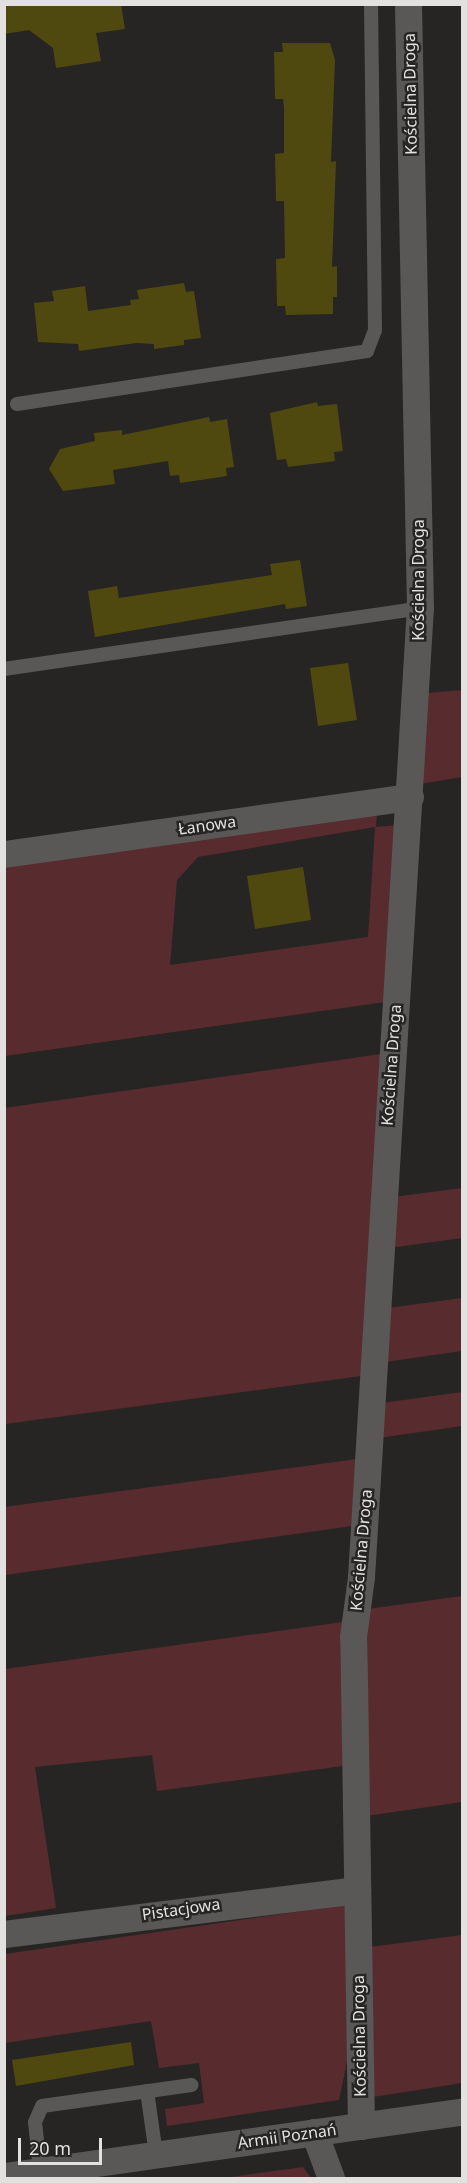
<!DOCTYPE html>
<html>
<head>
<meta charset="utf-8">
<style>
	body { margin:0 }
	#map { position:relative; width:467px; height:2183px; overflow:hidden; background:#272523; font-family:"Noto Sans",sans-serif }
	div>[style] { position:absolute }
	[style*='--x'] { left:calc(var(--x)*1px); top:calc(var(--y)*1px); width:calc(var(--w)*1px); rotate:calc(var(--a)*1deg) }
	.green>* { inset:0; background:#582c2e }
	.building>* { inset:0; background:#4f490f }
	.lane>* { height:14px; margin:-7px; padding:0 7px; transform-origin:7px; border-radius:7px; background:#5a5856 }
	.street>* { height:27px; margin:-13.5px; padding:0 13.5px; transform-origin:13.5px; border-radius:13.5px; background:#5a5856 }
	span { translate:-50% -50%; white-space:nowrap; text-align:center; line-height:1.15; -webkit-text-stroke:5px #272523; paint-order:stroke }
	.street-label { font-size:16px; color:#e2e1e0 }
	.frame { position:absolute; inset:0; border:6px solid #e2e1e0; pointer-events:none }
	.scale { position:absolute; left:18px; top:2138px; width:84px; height:27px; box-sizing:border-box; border:3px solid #e2e1e0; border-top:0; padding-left:8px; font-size:18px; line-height:21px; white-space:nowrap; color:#e2e1e0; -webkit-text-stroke:4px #272523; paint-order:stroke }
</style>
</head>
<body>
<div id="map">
	<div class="green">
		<div style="clip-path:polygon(462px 690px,462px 777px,420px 784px,426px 693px)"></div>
		<div style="clip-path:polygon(evenodd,377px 813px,376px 827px,398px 825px,385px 1002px,5px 1056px,4px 865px,377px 813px,375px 827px,368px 937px,170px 965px,177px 880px,198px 857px,375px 827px)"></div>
		<div style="clip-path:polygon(381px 1054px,361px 1376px,5px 1424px,4px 1108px)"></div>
		<div style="clip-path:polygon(462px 1188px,462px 1238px,389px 1248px,393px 1197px)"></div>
		<div style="clip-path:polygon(462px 1298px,462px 1351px,385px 1362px,388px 1308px)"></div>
		<div style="clip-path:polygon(462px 1392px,462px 1426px,379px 1438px,382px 1403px)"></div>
		<div style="clip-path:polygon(357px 1459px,352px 1526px,5px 1575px,4px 1507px)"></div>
		<div style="clip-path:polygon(462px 1596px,462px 1802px,366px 1816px,368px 1609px)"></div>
		<div style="clip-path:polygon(343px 1622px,343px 1766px,157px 1791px,152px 1755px,35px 1767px,56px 1908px,5px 1916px,5px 1669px)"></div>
		<div style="clip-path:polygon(345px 1905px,348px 2057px,339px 2100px,167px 2126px,165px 2109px,204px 2103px,199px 2063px,159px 2068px,151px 2021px,5px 2043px,5px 1954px)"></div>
		<div style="clip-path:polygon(462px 1935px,462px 2083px,373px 2097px,370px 1947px)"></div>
		<div style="clip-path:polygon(303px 2167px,311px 2178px,224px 2178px)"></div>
	</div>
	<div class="building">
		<div style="clip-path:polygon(4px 4px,121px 4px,125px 29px,96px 33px,101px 61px,56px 68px,53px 48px,29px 30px,4px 34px)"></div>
		<div style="clip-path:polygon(282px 43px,330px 43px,335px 60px,331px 162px,336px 161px,332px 267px,337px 266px,337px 297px,333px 297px,333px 314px,286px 315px,285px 306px,277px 306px,276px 259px,285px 258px,284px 201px,276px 201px,275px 154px,284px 153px,284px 108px,283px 99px,275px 99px,274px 52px,283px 52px)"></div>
		<div style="clip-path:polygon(184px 283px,186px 292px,194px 291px,201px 338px,184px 340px,184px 345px,154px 349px,154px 344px,136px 343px,79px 351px,78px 344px,38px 342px,34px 303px,54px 301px,52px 291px,85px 286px,88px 311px,131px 305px,130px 300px,139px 299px,137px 290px)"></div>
		<div style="clip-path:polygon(317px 402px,318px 406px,337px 404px,343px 451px,334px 452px,335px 461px,288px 467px,286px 459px,277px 460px,270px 413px)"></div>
		<div style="clip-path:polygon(209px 417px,210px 422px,227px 419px,234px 467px,226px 468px,227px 476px,180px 483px,179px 475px,170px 476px,168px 461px,113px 470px,115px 484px,63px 491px,49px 469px,60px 449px,95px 441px,94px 433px,122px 430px,122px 435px)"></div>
		<div style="clip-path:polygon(300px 560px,307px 606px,286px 609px,285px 604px,95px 637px,88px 591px,117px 586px,119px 598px,272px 575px,270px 564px)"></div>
		<div style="clip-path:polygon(348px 663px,357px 720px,318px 726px,310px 668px)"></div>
		<div style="clip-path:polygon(303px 867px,311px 920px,255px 929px,247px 876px)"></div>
		<div style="clip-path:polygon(131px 2042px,134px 2065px,16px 2086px,12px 2060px)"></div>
	</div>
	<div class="lane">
		<div style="--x:17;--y:404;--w:354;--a:-8.6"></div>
		<div style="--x:367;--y:351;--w:22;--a:-69"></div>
		<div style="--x:375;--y:330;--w:326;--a:-90.7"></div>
		<div style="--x:4;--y:669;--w:420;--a:-8.3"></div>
		<div style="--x:147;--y:2091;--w:64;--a:81.9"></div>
		<div style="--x:40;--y:2170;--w:48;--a:-95.9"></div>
		<div style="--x:35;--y:2122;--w:17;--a:-66"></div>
		<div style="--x:42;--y:2106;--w:151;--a:-8"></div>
	</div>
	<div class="street">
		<div style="--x:4;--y:854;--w:410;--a:-8"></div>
		<div style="--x:4;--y:1934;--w:356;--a:-7.1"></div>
		<div style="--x:361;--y:2126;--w:489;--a:-90.9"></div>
		<div style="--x:353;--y:1637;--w:61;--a:-82.4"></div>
		<div style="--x:361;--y:1577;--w:971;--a:-86.52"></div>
		<div style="--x:420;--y:608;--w:604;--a:-91.14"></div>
		<div style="--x:314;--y:2132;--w:49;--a:69.7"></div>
		<div style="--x:4;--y:2176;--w:462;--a:-8"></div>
	</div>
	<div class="street-label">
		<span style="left:410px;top:94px;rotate:-91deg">Kościelna Droga</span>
		<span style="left:418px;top:580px;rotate:-90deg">Kościelna Droga</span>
		<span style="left:207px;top:825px;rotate:-8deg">Łanowa</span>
		<span style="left:391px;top:1065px;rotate:-86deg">Kościelna Droga</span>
		<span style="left:361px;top:1550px;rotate:-85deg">Kościelna Droga</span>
		<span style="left:181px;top:1909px;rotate:-8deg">Pistacjowa</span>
		<span style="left:359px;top:2036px;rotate:-91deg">Kościelna Droga</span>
		<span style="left:287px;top:2136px;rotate:-8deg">Armii Poznań</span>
	</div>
	<div class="frame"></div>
	<div class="scale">20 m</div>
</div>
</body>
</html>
